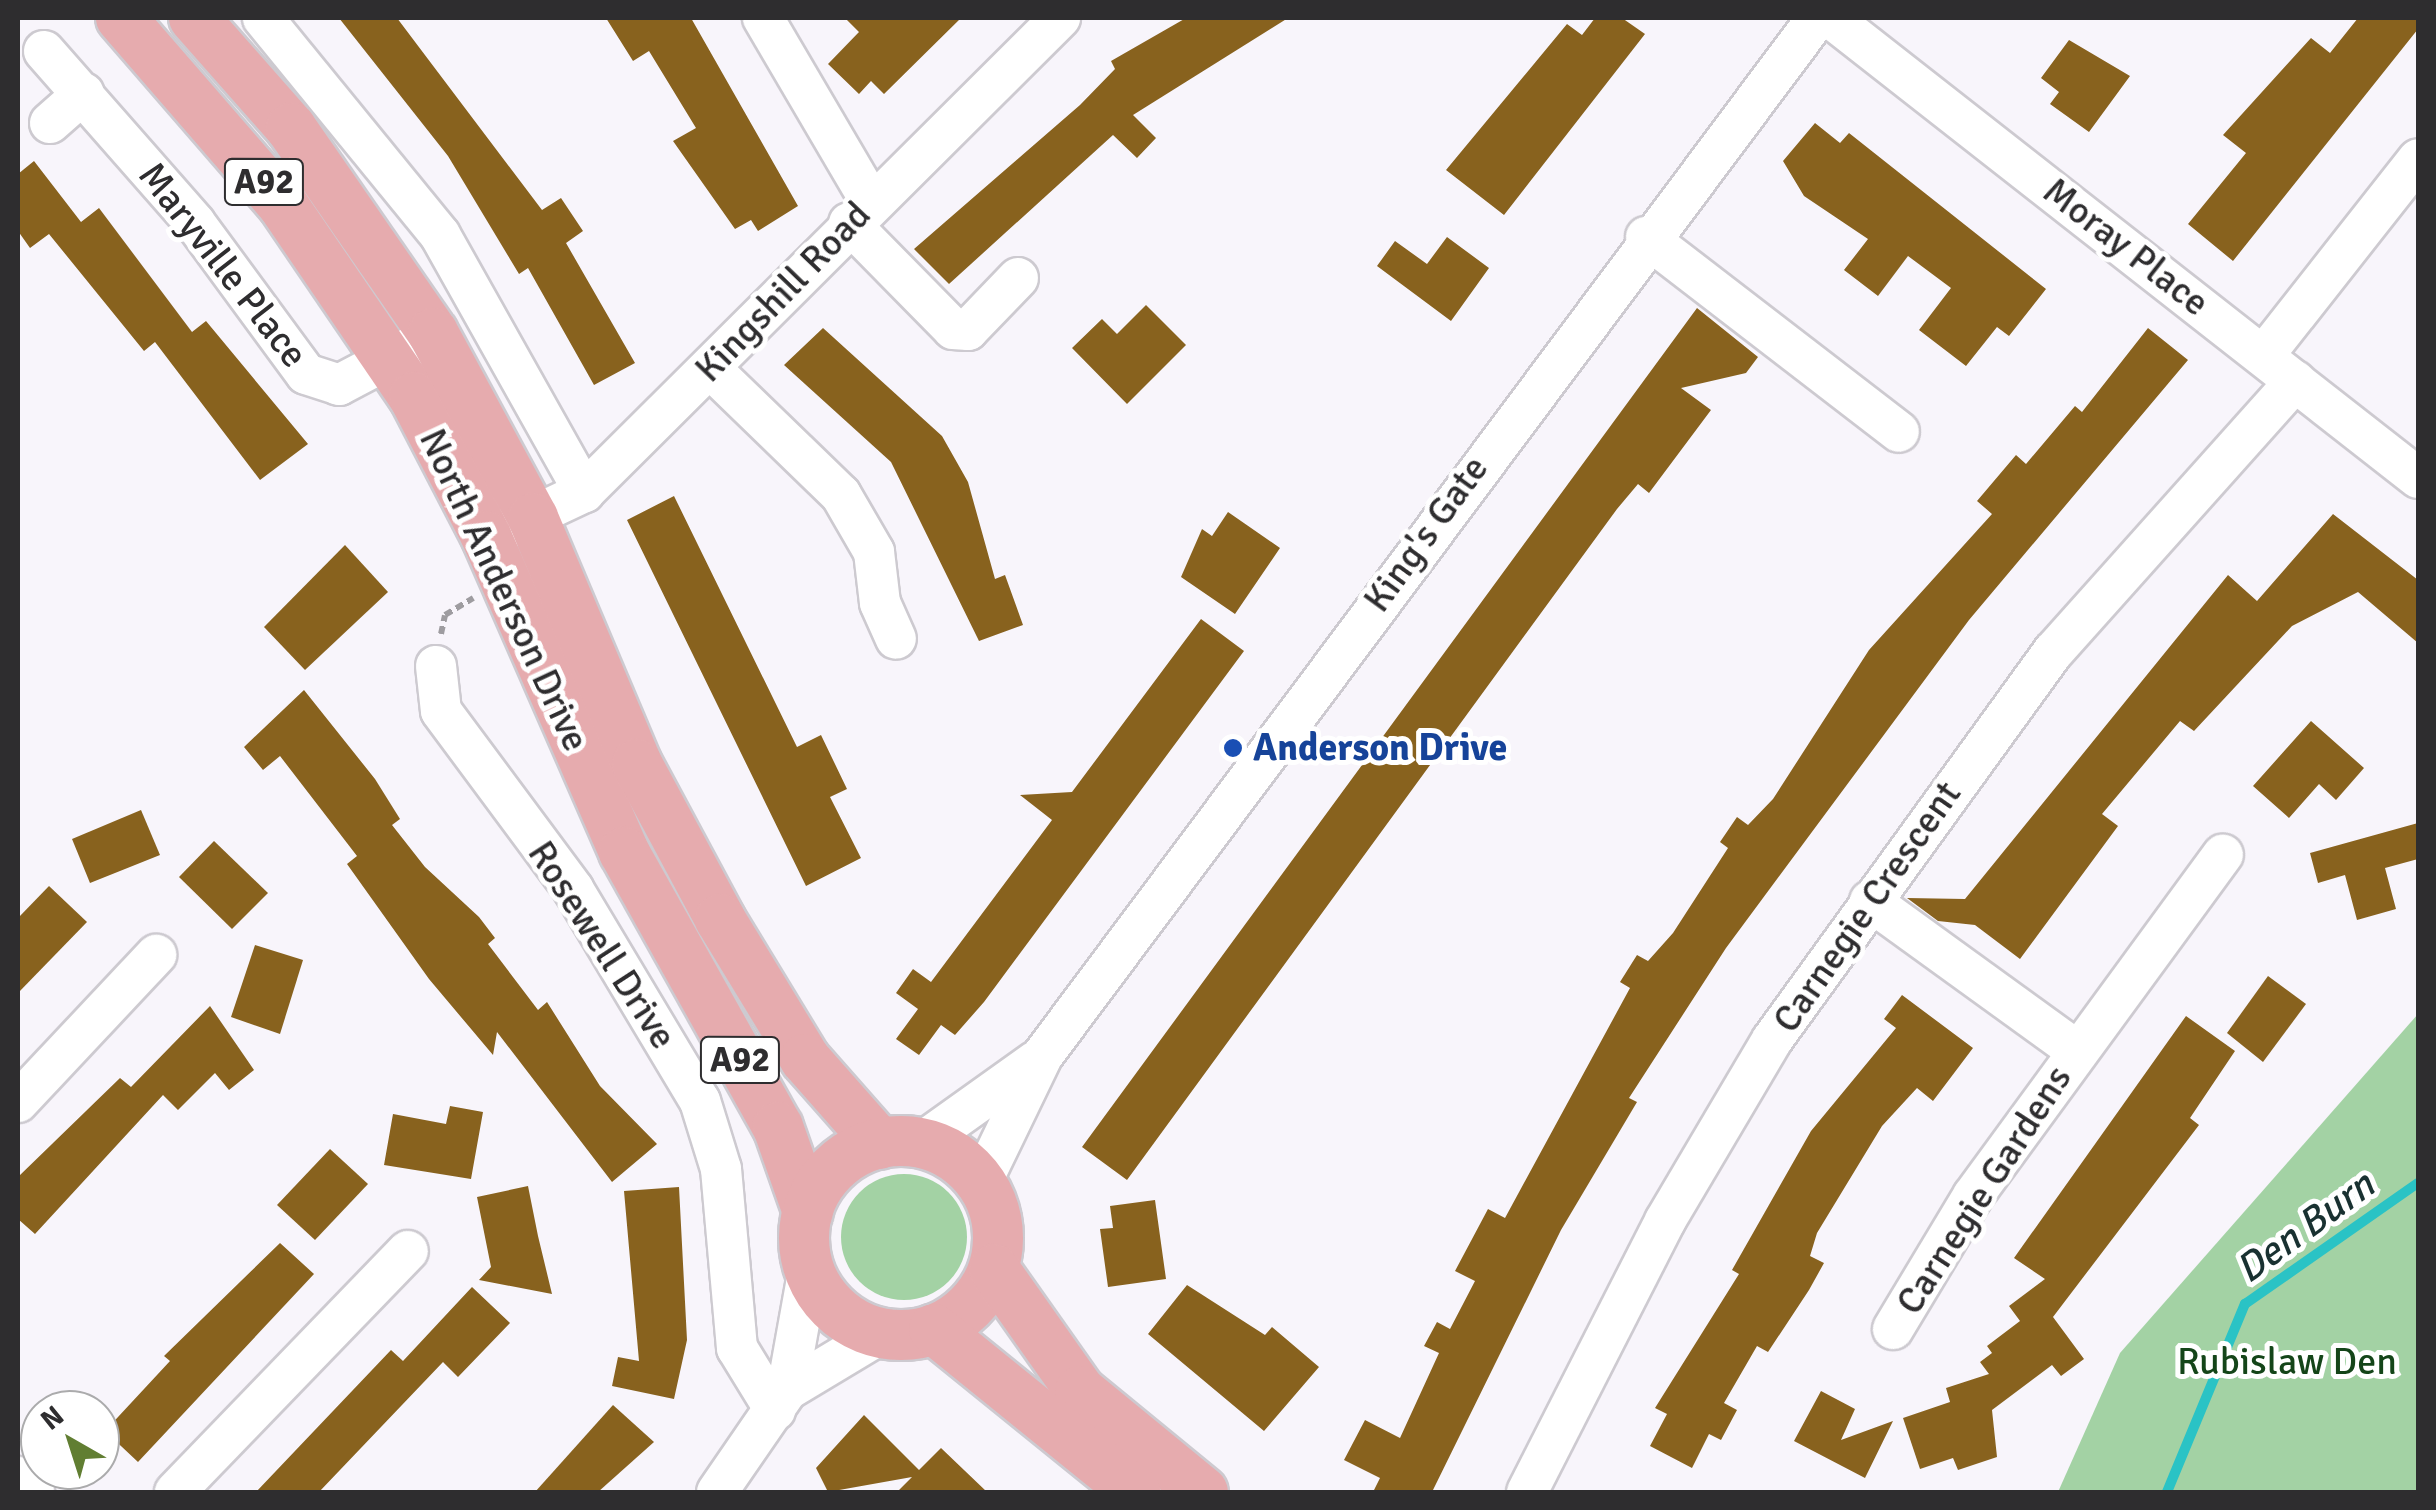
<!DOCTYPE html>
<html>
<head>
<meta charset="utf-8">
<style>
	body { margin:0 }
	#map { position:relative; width:2436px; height:1510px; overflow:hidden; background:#f8f5fb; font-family:Signika,sans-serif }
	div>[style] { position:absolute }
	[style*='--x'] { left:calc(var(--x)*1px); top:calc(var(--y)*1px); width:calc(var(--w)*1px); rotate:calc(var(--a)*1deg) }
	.green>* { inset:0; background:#a3d2a4 }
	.round { border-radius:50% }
	.stream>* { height:10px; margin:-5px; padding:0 5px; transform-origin:5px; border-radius:5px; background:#2ac3c5 }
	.building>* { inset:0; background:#88621e }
	.path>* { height:6px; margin-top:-3px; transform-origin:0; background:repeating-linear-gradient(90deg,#9e9ca0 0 8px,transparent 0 13px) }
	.roads { filter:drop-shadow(2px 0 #cdcad0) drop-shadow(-2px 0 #cdcad0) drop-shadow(0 2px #cdcad0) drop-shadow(0 -2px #cdcad0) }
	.minor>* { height:40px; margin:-20px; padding:0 20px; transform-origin:20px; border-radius:20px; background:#fff }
	.major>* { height:50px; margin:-25px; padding:0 25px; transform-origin:25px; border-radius:25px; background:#e6abae }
	.major>.ring { margin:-25px; padding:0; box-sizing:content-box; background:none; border:50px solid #e6abae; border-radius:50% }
	.dots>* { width:28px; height:28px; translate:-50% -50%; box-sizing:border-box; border:5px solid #fff; border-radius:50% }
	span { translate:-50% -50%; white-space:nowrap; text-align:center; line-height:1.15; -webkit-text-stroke:10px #fff; paint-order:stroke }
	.shield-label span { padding:2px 8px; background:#fff; border:2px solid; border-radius:8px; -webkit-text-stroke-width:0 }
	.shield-label { font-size:35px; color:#2e2d2f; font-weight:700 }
	.street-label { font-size:38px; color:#2e2d2f }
	.transit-label { font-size:38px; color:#164399; font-weight:700 }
	.left { translate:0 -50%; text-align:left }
	.park-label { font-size:38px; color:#144519 }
	.water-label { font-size:40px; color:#193131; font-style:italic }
	.frame { position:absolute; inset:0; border:20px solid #2e2d2f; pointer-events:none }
	.north { position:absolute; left:20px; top:1390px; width:100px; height:100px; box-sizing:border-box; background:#fff; border:2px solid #ababac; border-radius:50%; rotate:321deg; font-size:28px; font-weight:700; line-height:40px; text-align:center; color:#2e2d2f }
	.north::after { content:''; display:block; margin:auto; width:35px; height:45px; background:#617e32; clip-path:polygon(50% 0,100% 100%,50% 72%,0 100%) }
</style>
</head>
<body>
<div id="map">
	<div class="green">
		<div style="clip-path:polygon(2418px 1014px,2418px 1492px,2058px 1492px,2120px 1353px)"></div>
		<div class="round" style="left:841px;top:1174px;width:126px;height:126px"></div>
	</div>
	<div class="stream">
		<div style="--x:2167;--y:1492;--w:204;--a:-67.5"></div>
		<div style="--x:2245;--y:1304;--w:211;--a:-35"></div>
	</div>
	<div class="building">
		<div style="clip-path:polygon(339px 18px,397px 18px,542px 210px,561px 198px,583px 231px,566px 243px,635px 363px,594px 385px,528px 268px,519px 274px,448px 156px)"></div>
		<div style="clip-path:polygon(606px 18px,691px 18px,798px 206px,758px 231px,751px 220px,735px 229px,673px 141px,696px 128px,649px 51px,633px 61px)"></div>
		<div style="clip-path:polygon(845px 18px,961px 18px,884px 94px,871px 81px,859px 94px,828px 64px,859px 32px)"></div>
		<div style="clip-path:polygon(1186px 18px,1288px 18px,1133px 115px,1156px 138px,1137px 158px,1113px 135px,949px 284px,914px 249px,1080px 105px,1115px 69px,1111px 61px)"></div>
		<div style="clip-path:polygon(1595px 18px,1622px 18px,1645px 34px,1504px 215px,1446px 170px,1567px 24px,1582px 35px)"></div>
		<div style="clip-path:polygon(2358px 18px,2418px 18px,2418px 29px,2233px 261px,2188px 224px,2246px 153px,2223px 135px,2311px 38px,2330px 53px)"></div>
		<div style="clip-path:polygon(2069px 40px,2130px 76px,2089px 132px,2050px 104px,2059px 92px,2041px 78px)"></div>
		<div style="clip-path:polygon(1815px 123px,1840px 143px,1849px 133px,2046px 289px,2009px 336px,1997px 327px,1966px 366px,1919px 330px,1951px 288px,1908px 256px,1878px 296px,1844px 270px,1868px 239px,1804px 196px,1783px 161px)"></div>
		<div style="clip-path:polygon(34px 161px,81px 222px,99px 208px,192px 332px,206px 321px,308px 444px,260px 480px,155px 342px,144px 351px,49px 234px,30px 248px,18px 231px,18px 174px)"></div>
		<div style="clip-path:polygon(1447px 237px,1489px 268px,1451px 321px,1377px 266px,1395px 241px,1427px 264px)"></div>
		<div style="clip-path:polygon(1146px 305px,1186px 345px,1127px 404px,1072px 348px,1102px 319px,1117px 334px)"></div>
		<div style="clip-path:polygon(1697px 308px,1758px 357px,1746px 373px,1681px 388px,1711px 410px,1649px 493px,1638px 484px,1617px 509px,1127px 1180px,1082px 1147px)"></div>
		<div style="clip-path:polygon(823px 328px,942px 436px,968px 482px,995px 579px,1005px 575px,1023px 625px,979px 641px,891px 462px,784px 365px)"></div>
		<div style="clip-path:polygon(2148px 328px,2188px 360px,1969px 620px,1726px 948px,1629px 1098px,1637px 1102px,1561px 1230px,1432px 1492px,1373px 1492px,1380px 1478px,1344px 1460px,1365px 1420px,1400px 1438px,1439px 1353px,1424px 1346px,1437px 1322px,1450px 1329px,1475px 1281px,1455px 1271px,1488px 1209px,1505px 1218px,1630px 988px,1620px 982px,1637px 955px,1648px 961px,1673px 933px,1728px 848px,1720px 842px,1737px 817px,1748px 825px,1773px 799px,1869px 650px,1992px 514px,1977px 501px,2016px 455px,2026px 464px,2075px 406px,2082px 412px)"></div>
		<div style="clip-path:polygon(674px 496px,797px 747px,821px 735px,847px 789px,830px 797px,861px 858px,806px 886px,627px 520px)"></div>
		<div style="clip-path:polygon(1228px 512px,1280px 548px,1235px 614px,1181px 577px,1202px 529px,1212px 536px)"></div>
		<div style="clip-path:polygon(2333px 514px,2418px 580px,2418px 643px,2358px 592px,2292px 626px,2194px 731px,2180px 721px,2102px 814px,2118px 826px,2020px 959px,1975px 925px,1938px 921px,1907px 898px,1965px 899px,2228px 575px,2257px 601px)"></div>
		<div style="clip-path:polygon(345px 545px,388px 592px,305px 670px,264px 627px)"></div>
		<div style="clip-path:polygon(1201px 619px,1244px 651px,984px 1002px,955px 1035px,941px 1025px,919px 1055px,896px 1039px,918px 1009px,896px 993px,913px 969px,931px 982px,1052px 820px,1020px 795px,1072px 792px)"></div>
		<div style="clip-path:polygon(304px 690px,375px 779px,400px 819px,392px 825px,425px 867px,479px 917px,495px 938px,488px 944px,538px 1010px,547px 1002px,600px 1086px,657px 1144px,612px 1182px,497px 1032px,493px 1055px,429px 979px,347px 864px,357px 856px,280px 756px,263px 770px,244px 747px)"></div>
		<div style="clip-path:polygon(2311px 721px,2364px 768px,2336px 800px,2319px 784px,2289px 818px,2253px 786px)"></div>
		<div style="clip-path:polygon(141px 810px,160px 855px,90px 883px,72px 839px)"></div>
		<div style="clip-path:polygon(2418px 823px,2418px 859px,2385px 868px,2396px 909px,2357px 920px,2345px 875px,2318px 883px,2310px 853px)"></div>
		<div style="clip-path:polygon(214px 841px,268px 893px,232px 929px,179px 877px)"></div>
		<div style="clip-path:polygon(49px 886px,87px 922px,18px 993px,18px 918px)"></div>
		<div style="clip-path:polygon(255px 945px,303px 960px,280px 1034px,231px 1017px)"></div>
		<div style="clip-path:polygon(2268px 976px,2306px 1004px,2263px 1062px,2227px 1033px)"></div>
		<div style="clip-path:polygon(1902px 995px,1973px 1048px,1933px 1101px,1917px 1088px,1882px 1126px,1817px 1233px,1810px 1256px,1824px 1263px,1809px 1290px,1768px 1352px,1757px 1346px,1724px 1403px,1737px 1410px,1721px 1440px,1709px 1434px,1692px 1468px,1650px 1446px,1667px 1414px,1655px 1408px,1739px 1274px,1732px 1270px,1811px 1131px,1896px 1028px,1884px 1019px)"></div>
		<div style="clip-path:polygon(210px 1006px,254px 1070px,229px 1090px,215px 1073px,178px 1110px,163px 1095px,35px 1234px,18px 1219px,18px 1177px,120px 1078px,131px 1087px)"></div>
		<div style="clip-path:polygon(2186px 1016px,2235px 1051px,2190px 1118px,2199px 1125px,2053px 1317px,2084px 1359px,2061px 1376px,2052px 1365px,1992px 1410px,1997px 1457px,1958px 1470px,1953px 1458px,1920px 1469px,1903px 1418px,1950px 1402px,1946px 1388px,1989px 1374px,1980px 1362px,1992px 1353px,1987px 1346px,2020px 1321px,2009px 1306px,2045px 1279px,2014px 1258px)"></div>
		<div style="clip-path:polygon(450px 1106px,483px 1112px,471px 1179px,384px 1165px,393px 1114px,446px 1124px)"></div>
		<div style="clip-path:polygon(330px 1149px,368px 1184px,315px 1240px,277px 1205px)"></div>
		<div style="clip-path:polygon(528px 1186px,538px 1236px,552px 1294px,479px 1280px,491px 1267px,477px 1197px)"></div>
		<div style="clip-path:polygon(679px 1187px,687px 1340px,674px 1399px,612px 1386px,618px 1357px,639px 1361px,624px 1191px)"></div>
		<div style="clip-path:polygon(1155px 1200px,1166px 1279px,1108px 1287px,1100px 1229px,1113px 1228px,1110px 1206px)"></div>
		<div style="clip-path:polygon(280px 1243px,314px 1274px,138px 1462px,105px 1431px,170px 1361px,164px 1356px)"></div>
		<div style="clip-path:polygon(1187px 1285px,1265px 1335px,1272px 1327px,1319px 1367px,1264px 1431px,1148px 1334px)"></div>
		<div style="clip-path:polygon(472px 1287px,510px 1323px,458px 1377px,443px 1362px,319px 1492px,256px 1492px,391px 1350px,403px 1361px)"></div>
		<div style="clip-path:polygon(1821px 1391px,1855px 1409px,1841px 1440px,1893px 1421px,1865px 1478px,1794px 1441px)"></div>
		<div style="clip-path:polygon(613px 1405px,654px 1442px,598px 1492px,535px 1492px)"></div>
		<div style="clip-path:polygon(864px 1415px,919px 1470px,941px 1448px,987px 1492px,897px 1492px,912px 1477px,828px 1492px,816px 1468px)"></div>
	</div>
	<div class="path">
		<div style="--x:441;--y:634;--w:19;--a:-78"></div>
		<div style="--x:445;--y:615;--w:33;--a:-31"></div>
	</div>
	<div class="roads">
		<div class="minor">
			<div style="--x:263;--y:18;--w:280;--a:50.8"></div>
			<div style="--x:440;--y:235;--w:295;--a:60.7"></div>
			<div style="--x:763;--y:18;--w:213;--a:59.6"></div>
			<div style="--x:1831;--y:18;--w:746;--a:38.08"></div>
			<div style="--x:44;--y:51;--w:229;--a:48.7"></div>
			<div style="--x:195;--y:223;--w:187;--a:53.7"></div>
			<div style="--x:306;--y:374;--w:35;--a:18"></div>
			<div style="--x:339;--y:385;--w:84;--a:-27.8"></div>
			<div style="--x:50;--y:123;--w:45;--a:-41.4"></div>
			<div style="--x:849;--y:223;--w:148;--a:45.5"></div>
			<div style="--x:953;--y:329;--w:15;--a:4"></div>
			<div style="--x:968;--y:330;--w:72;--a:-46.1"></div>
			<div style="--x:1646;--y:237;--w:319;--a:37.6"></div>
			<div style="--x:2264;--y:355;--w:249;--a:-51.8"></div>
			<div style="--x:710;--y:368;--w:182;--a:44.1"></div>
			<div style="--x:841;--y:495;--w:66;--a:59.9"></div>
			<div style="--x:874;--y:552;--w:51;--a:83.3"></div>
			<div style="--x:880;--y:603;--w:39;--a:66"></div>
			<div style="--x:508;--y:528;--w:84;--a:-25.3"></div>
			<div style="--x:584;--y:492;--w:672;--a:-44.88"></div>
			<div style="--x:436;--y:666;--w:45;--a:83.7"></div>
			<div style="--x:441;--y:711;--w:222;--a:53.4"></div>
			<div style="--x:573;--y:889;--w:247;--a:59.1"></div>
			<div style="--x:700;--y:1101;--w:71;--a:72.8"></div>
			<div style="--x:721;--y:1169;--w:180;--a:84.9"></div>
			<div style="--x:737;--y:1348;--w:73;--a:58.5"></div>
			<div style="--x:1870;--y:901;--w:254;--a:35.9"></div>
			<div style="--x:18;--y:1102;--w:202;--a:-46.8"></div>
			<div style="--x:921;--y:1143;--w:141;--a:-35.5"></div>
			<div style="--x:981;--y:1183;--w:142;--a:-64.2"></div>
			<div style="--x:1043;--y:1055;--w:1294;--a:-53.26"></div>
			<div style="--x:1893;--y:1329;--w:155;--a:-59"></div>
			<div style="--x:1973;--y:1196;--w:423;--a:-53.8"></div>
			<div style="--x:787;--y:1390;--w:111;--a:-31"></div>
			<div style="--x:18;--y:1477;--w:22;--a:43"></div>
			<div style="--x:175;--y:1492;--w:335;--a:-46"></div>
			<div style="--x:717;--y:1492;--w:124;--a:-55.5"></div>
			<div style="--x:787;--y:1390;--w:124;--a:-79.8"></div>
			<div style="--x:1527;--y:1492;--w:304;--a:-63"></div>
			<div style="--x:1665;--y:1221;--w:210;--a:-59.4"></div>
			<div style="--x:1772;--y:1040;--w:480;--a:-54.1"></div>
			<div style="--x:2054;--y:651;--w:362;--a:-48.2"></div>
		</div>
		<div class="major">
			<div style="--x:121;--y:18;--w:247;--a:49.1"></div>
			<div style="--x:283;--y:205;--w:232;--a:55.7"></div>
			<div style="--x:414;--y:397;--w:157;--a:62.6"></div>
			<div style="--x:486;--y:536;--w:345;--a:66.4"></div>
			<div style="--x:624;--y:852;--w:315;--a:60.8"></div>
			<div style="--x:778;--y:1127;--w:90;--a:70.6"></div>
			<div style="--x:194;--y:18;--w:147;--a:48.6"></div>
			<div style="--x:291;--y:128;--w:249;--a:55.3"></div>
			<div style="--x:433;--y:333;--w:210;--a:61.6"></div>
			<div style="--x:533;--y:518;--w:267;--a:67.1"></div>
			<div style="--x:637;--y:764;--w:176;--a:61.8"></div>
			<div style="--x:720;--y:919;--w:164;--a:58.7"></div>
			<div style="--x:805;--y:1059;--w:113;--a:48.6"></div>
			<div class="ring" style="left:804px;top:1141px;width:144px;height:144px"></div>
			<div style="--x:994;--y:1269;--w:149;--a:54.8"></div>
			<div style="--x:1080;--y:1391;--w:159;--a:39.4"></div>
			<div style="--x:934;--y:1329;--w:259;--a:39"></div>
		</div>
	</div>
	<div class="dots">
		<div style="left:1233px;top:748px;background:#1a4fb4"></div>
	</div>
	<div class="shield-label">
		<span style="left:264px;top:182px">A92</span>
		<span style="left:740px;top:1060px">A92</span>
	</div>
	<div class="street-label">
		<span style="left:2126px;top:247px;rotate:38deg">Moray Place</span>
		<span style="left:223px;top:265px;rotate:52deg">Maryville Place</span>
		<span style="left:783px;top:292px;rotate:-46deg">Kingshill Road</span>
		<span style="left:1426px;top:534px;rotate:-54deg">King's Gate</span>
		<span style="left:504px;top:590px;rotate:65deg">North Anderson Drive</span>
		<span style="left:1867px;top:907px;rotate:-55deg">Carnegie Crescent</span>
		<span style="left:602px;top:945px;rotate:57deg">Rosewell Drive</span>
		<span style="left:1984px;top:1190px;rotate:-57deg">Carnegie Gardens</span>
	</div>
	<div class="transit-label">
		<span class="left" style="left:1253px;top:748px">Anderson Drive</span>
	</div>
	<div class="park-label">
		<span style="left:2287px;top:1362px">Rubislaw Den</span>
	</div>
	<div class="water-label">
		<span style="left:2305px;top:1227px;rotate:-36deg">Den Burn</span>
	</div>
	<div class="frame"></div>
	<div class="north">N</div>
</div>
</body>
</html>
